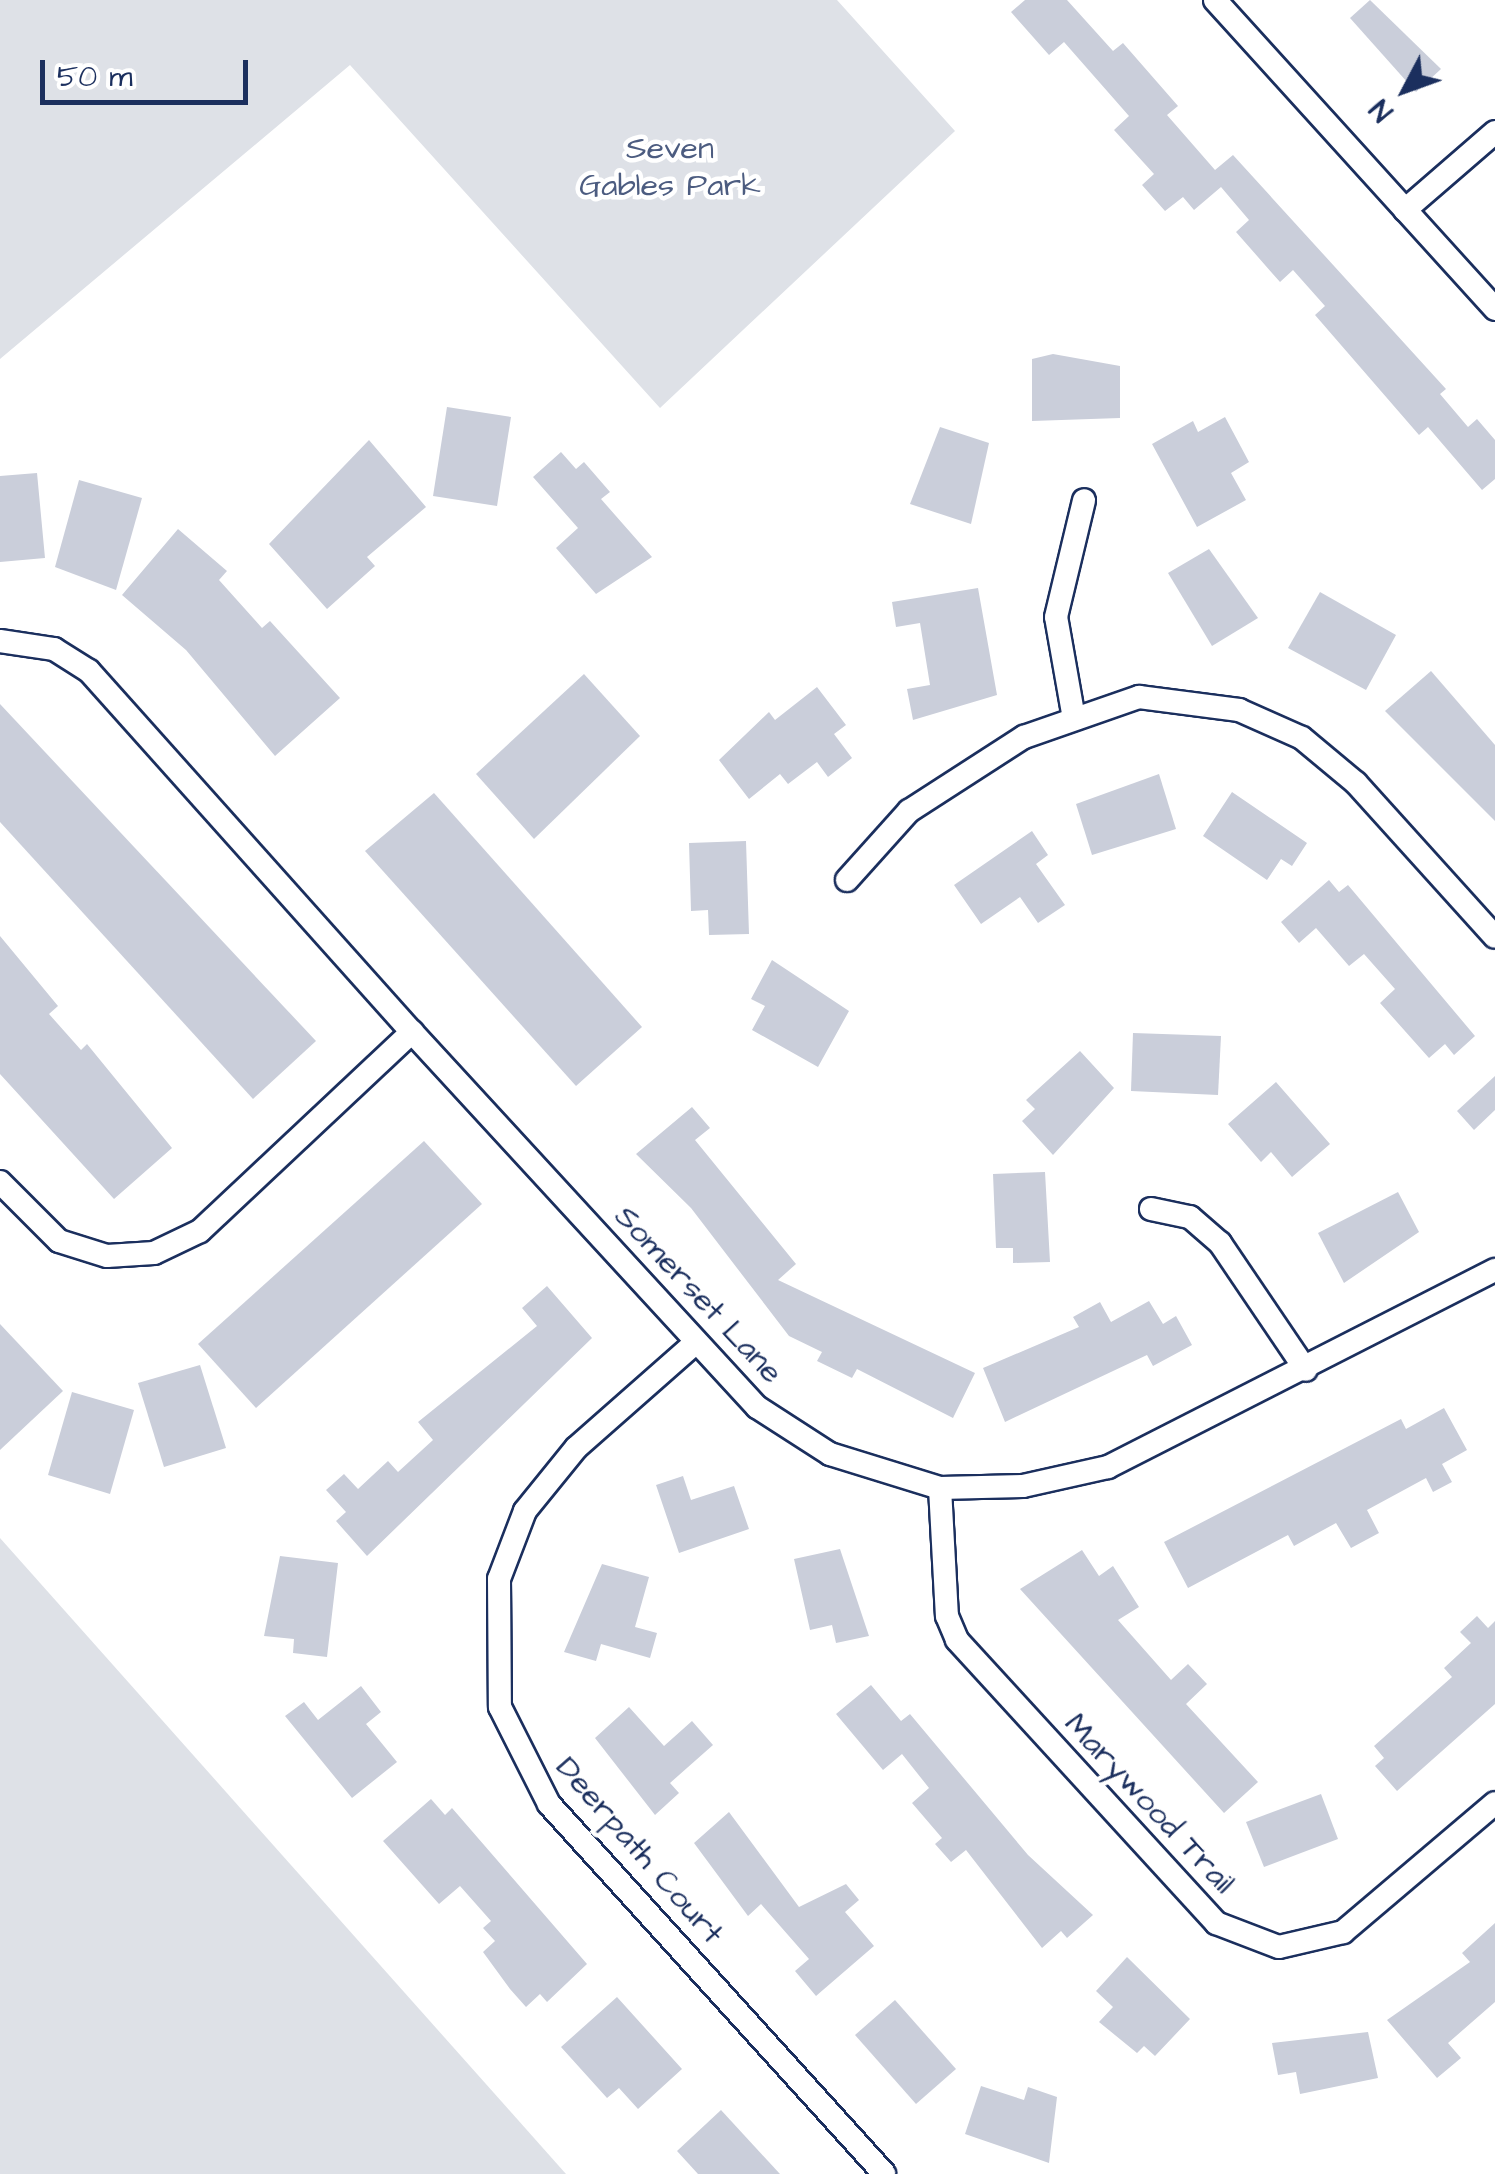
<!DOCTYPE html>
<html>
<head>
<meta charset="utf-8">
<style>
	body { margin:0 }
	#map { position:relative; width:1495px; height:2174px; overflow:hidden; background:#fff; font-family:"Architects Daughter",sans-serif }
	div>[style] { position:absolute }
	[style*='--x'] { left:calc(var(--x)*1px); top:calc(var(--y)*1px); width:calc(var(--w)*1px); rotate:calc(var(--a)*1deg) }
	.green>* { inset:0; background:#dee1e7 }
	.building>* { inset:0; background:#caceda }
	.roads { filter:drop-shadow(2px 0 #1b2f5e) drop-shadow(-2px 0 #1b2f5e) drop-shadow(0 2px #1b2f5e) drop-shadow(0 -2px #1b2f5e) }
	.street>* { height:22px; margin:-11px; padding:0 11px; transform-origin:11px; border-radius:11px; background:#fff }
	span { translate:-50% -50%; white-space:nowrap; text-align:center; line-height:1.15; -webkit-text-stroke:9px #fff; paint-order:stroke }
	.park-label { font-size:32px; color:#4c5c80 }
	.street-label { font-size:32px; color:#1b2f5e }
	.north { position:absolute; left:1355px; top:40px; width:100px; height:100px; -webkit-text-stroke:8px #fff; paint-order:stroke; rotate:229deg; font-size:28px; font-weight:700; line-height:40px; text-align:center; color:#1b2f5e }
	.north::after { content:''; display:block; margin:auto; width:35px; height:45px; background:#1b2f5e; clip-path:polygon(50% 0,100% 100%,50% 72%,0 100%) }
	.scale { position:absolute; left:40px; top:60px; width:208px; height:45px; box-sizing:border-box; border:5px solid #1b2f5e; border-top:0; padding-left:12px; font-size:30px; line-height:35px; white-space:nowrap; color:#1b2f5e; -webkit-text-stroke:8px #fff; paint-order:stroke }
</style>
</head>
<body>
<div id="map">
	<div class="green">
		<div style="clip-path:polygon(0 0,837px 0,955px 131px,660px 408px,350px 65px,0 359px)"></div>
		<div style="clip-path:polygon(0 1538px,566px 2174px,0 2174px)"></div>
	</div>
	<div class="building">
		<div style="clip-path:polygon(1025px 0,1067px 0,1113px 51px,1123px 43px,1178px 106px,1167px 115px,1215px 170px,1233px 155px,1446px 389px,1440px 394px,1468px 427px,1477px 419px,1495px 440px,1495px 479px,1482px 490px,1428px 427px,1419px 435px,1315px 315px,1325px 306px,1293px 270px,1280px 282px,1236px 232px,1249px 220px,1221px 187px,1194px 210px,1183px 197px,1165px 211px,1142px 185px,1154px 174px,1114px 130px,1129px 116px,1064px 42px,1049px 55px,1011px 12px)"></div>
		<div style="clip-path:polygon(1370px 0,1441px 69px,1416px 92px,1350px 18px)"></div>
		<div style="clip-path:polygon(1053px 354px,1120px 366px,1120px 418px,1032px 421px,1032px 359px)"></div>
		<div style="clip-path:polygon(447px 407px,511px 417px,497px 506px,433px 496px)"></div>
		<div style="clip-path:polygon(1225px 417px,1249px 462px,1231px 473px,1246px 500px,1197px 527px,1152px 444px,1193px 421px,1198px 432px)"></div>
		<div style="clip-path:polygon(940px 427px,989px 443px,971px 524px,910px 504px)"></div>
		<div style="clip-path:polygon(369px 440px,426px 507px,367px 557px,375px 566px,327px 609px,269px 544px)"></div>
		<div style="clip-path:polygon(561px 452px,576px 469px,584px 462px,610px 492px,601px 499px,652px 557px,596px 594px,556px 548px,578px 528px,533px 477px)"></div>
		<div style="clip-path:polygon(37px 473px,45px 558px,0 562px,0 476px)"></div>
		<div style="clip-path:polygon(79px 480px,142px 498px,116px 590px,55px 567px)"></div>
		<div style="clip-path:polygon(178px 529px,227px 571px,219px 580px,262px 628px,270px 621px,340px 698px,275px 756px,186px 650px,122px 595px)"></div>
		<div style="clip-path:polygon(1209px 549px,1258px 618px,1212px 646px,1168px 573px)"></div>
		<div style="clip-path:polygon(978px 588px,997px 695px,913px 720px,907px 689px,930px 685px,920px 623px,896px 627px,892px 602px)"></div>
		<div style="clip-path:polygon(1320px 592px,1396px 635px,1366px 690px,1288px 648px)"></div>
		<div style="clip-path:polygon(1431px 671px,1495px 745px,1495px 821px,1385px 711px)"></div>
		<div style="clip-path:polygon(584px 674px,640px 736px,534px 839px,476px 774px)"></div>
		<div style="clip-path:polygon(817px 687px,846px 725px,834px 734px,852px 758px,828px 777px,817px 762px,788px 784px,780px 774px,749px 799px,719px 760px,769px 712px,775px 720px)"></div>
		<div style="clip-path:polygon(0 704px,316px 1041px,253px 1099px,0 822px)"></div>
		<div style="clip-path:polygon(1159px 774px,1176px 829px,1092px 855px,1076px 804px)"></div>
		<div style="clip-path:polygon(1232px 792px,1307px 843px,1292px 866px,1281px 859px,1267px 880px,1203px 836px)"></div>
		<div style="clip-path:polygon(434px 793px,642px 1027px,576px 1086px,365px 851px)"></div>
		<div style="clip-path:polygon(1032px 831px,1048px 855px,1036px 864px,1065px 905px,1038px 923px,1020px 897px,981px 924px,954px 885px)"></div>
		<div style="clip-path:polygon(746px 841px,749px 934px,709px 935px,708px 910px,691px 911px,689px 843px)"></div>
		<div style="clip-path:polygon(1329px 880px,1339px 892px,1348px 885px,1475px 1036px,1454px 1055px,1445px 1044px,1429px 1058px,1380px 1003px,1395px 989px,1364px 954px,1349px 966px,1316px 928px,1299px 943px,1281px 922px)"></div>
		<div style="clip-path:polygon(0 936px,58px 1006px,49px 1014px,81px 1050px,87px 1044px,172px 1148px,114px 1199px,0 1074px)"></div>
		<div style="clip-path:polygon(772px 960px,849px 1011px,818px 1067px,752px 1030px,765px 1006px,751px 999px)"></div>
		<div style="clip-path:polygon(1133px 1033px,1221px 1036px,1218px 1095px,1131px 1091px)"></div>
		<div style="clip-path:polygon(1080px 1051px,1114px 1088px,1053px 1155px,1022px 1121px,1035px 1109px,1026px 1100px)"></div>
		<div style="clip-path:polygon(1495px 1076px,1495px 1110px,1474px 1130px,1457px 1111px)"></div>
		<div style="clip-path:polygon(1276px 1082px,1330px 1144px,1292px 1177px,1271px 1152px,1261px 1162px,1228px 1124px)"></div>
		<div style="clip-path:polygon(692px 1107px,710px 1128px,695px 1140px,796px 1264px,778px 1280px,975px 1373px,953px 1418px,857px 1369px,852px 1378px,817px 1361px,822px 1352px,789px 1336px,691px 1208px,636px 1154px)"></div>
		<div style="clip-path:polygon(424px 1141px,482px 1204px,256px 1408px,198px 1344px)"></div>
		<div style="clip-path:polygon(1045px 1172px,1050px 1262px,1013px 1263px,1013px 1248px,996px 1248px,993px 1174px)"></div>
		<div style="clip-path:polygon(1398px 1192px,1419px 1232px,1344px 1283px,1318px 1233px)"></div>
		<div style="clip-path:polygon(547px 1286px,592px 1338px,367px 1556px,336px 1521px,346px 1512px,326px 1490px,344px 1474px,358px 1489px,388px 1461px,398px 1472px,433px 1440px,418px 1422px,537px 1326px,522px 1308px)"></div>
		<div style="clip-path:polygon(1149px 1301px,1163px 1324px,1176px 1316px,1192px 1345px,1153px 1366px,1147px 1355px,1005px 1422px,983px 1368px,1079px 1327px,1073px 1317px,1100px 1302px,1111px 1322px)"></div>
		<div style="clip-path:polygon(0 1324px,63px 1391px,0 1450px)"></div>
		<div style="clip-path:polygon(200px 1365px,226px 1448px,164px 1467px,138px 1383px)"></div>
		<div style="clip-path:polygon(72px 1392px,134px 1410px,110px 1494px,48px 1475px)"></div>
		<div style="clip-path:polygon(1444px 1408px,1467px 1450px,1442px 1464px,1452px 1482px,1433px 1492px,1426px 1478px,1367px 1510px,1379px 1533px,1351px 1548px,1336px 1523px,1294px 1546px,1288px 1535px,1188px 1588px,1164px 1542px,1401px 1419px,1406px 1429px)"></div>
		<div style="clip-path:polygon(683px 1476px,691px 1500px,734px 1486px,749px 1529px,679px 1553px,656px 1485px)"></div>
		<div style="clip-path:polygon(840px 1549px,869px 1636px,836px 1643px,832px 1625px,810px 1630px,794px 1559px)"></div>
		<div style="clip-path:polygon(1082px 1550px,1099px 1576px,1113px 1566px,1139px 1607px,1118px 1620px,1171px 1680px,1188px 1664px,1207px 1684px,1186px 1704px,1258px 1782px,1224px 1813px,1020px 1589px)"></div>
		<div style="clip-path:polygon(280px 1556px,338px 1563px,327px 1657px,293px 1653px,294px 1639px,264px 1636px)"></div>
		<div style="clip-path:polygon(602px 1564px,649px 1577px,635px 1627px,657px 1633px,650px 1658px,601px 1644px,596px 1661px,564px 1652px)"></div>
		<div style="clip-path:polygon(1477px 1616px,1488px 1628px,1495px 1621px,1495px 1704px,1397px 1791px,1375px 1766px,1384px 1758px,1374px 1746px,1452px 1677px,1444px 1668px,1471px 1643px,1460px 1632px)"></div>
		<div style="clip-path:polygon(871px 1685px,901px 1721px,910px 1714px,1028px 1855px,1093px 1915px,1067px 1938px,1061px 1931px,1042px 1948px,966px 1850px,951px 1862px,935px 1844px,942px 1838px,912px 1803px,929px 1788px,902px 1754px,883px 1770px,836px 1714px)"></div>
		<div style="clip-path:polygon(361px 1686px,381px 1712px,366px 1724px,397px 1762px,352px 1798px,285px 1716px,304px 1702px,318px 1720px)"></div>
		<div style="clip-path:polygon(629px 1707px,664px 1746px,692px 1721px,713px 1745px,670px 1783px,679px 1793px,655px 1815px,595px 1738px)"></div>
		<div style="clip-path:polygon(1321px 1794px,1338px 1839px,1264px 1867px,1246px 1822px)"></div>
		<div style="clip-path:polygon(431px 1799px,445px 1815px,452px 1808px,587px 1964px,547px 2002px,540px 1994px,526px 2007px,510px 1989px,483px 1952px,495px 1941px,483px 1928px,491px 1921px,460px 1886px,439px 1904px,383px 1841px)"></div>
		<div style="clip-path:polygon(729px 1812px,799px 1907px,846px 1884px,859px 1900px,845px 1912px,874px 1946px,816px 1996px,795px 1971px,809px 1959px,761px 1904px,748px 1916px,694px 1843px)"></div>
		<div style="clip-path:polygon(1495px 1923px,1495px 2002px,1448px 2043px,1461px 2058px,1437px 2078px,1387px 2020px,1470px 1962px,1462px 1953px)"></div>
		<div style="clip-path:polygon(1127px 1957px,1190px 2019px,1155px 2056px,1144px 2046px,1137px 2053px,1099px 2022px,1113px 2007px,1096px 1991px)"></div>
		<div style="clip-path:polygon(617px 1997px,682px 2069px,638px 2109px,619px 2088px,607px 2098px,561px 2047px)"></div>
		<div style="clip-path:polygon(895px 2000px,956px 2069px,916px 2104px,855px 2035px)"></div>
		<div style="clip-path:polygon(1368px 2032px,1378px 2078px,1300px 2094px,1296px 2072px,1278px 2075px,1272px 2043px)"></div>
		<div style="clip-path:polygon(981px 2086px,1024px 2100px,1028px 2087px,1057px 2097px,1049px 2163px,965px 2134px)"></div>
		<div style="clip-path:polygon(721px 2110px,780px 2174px,698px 2174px,677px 2151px)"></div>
	</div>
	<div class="roads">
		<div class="street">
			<div style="--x:1215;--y:0;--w:417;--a:47.8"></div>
			<div style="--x:1405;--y:210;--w:119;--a:-40.9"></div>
			<div style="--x:0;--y:641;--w:55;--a:8.4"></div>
			<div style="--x:54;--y:649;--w:41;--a:32.2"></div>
			<div style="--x:89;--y:671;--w:484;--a:48.2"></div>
			<div style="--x:1073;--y:713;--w:97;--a:-100"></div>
			<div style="--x:1056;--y:617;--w:120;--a:-76.5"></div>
			<div style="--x:847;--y:880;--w:93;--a:-48.1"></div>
			<div style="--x:909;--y:811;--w:137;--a:-32.8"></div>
			<div style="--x:1024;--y:737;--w:122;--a:-19.2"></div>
			<div style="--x:1139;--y:697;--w:101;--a:7.4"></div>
			<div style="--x:1239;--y:710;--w:69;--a:24"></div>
			<div style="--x:1302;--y:738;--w:70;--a:39.8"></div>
			<div style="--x:1356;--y:783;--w:207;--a:47.9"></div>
			<div style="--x:0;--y:1182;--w:83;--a:45"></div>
			<div style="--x:59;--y:1241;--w:50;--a:17.4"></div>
			<div style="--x:107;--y:1256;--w:47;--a:-3.7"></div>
			<div style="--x:154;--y:1253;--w:51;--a:-25.6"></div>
			<div style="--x:200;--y:1231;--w:291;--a:-43.2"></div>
			<div style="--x:412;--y:1032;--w:510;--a:47.39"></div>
			<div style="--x:757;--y:1407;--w:87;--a:32.8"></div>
			<div style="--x:830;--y:1454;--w:115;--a:17.2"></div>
			<div style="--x:940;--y:1488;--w:83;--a:-1.4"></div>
			<div style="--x:1023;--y:1486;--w:87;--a:-12.6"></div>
			<div style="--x:1108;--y:1467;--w:434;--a:-27"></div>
			<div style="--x:1151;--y:1209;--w:40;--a:12"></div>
			<div style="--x:1190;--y:1217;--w:40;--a:41"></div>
			<div style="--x:1220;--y:1243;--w:153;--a:55.9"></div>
			<div style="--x:694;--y:1344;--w:157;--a:138.6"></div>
			<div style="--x:576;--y:1448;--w:81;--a:129"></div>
			<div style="--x:525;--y:1511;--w:73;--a:110.9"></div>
			<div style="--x:499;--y:1579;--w:128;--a:89.6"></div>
			<div style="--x:500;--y:1707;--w:109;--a:63.2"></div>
			<div style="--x:549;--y:1804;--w:499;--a:47.8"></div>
			<div style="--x:940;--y:1488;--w:128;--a:86.9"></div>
			<div style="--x:947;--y:1616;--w:26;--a:67"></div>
			<div style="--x:957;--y:1640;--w:384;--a:47.5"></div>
			<div style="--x:1216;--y:1923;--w:67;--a:20.9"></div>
			<div style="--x:1279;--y:1947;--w:66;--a:-13.2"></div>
			<div style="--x:1343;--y:1932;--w:199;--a:-40.3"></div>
		</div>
	</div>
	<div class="park-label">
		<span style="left:670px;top:168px">Seven<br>Gables Park</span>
	</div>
	<div class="street-label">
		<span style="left:698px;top:1295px;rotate:47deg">Somerset Lane</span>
		<span style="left:1149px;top:1804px;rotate:47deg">Marywood Trail</span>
		<span style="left:639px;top:1851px;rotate:49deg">Deerpath Court</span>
	</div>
	<div class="north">N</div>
	<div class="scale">50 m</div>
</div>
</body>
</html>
